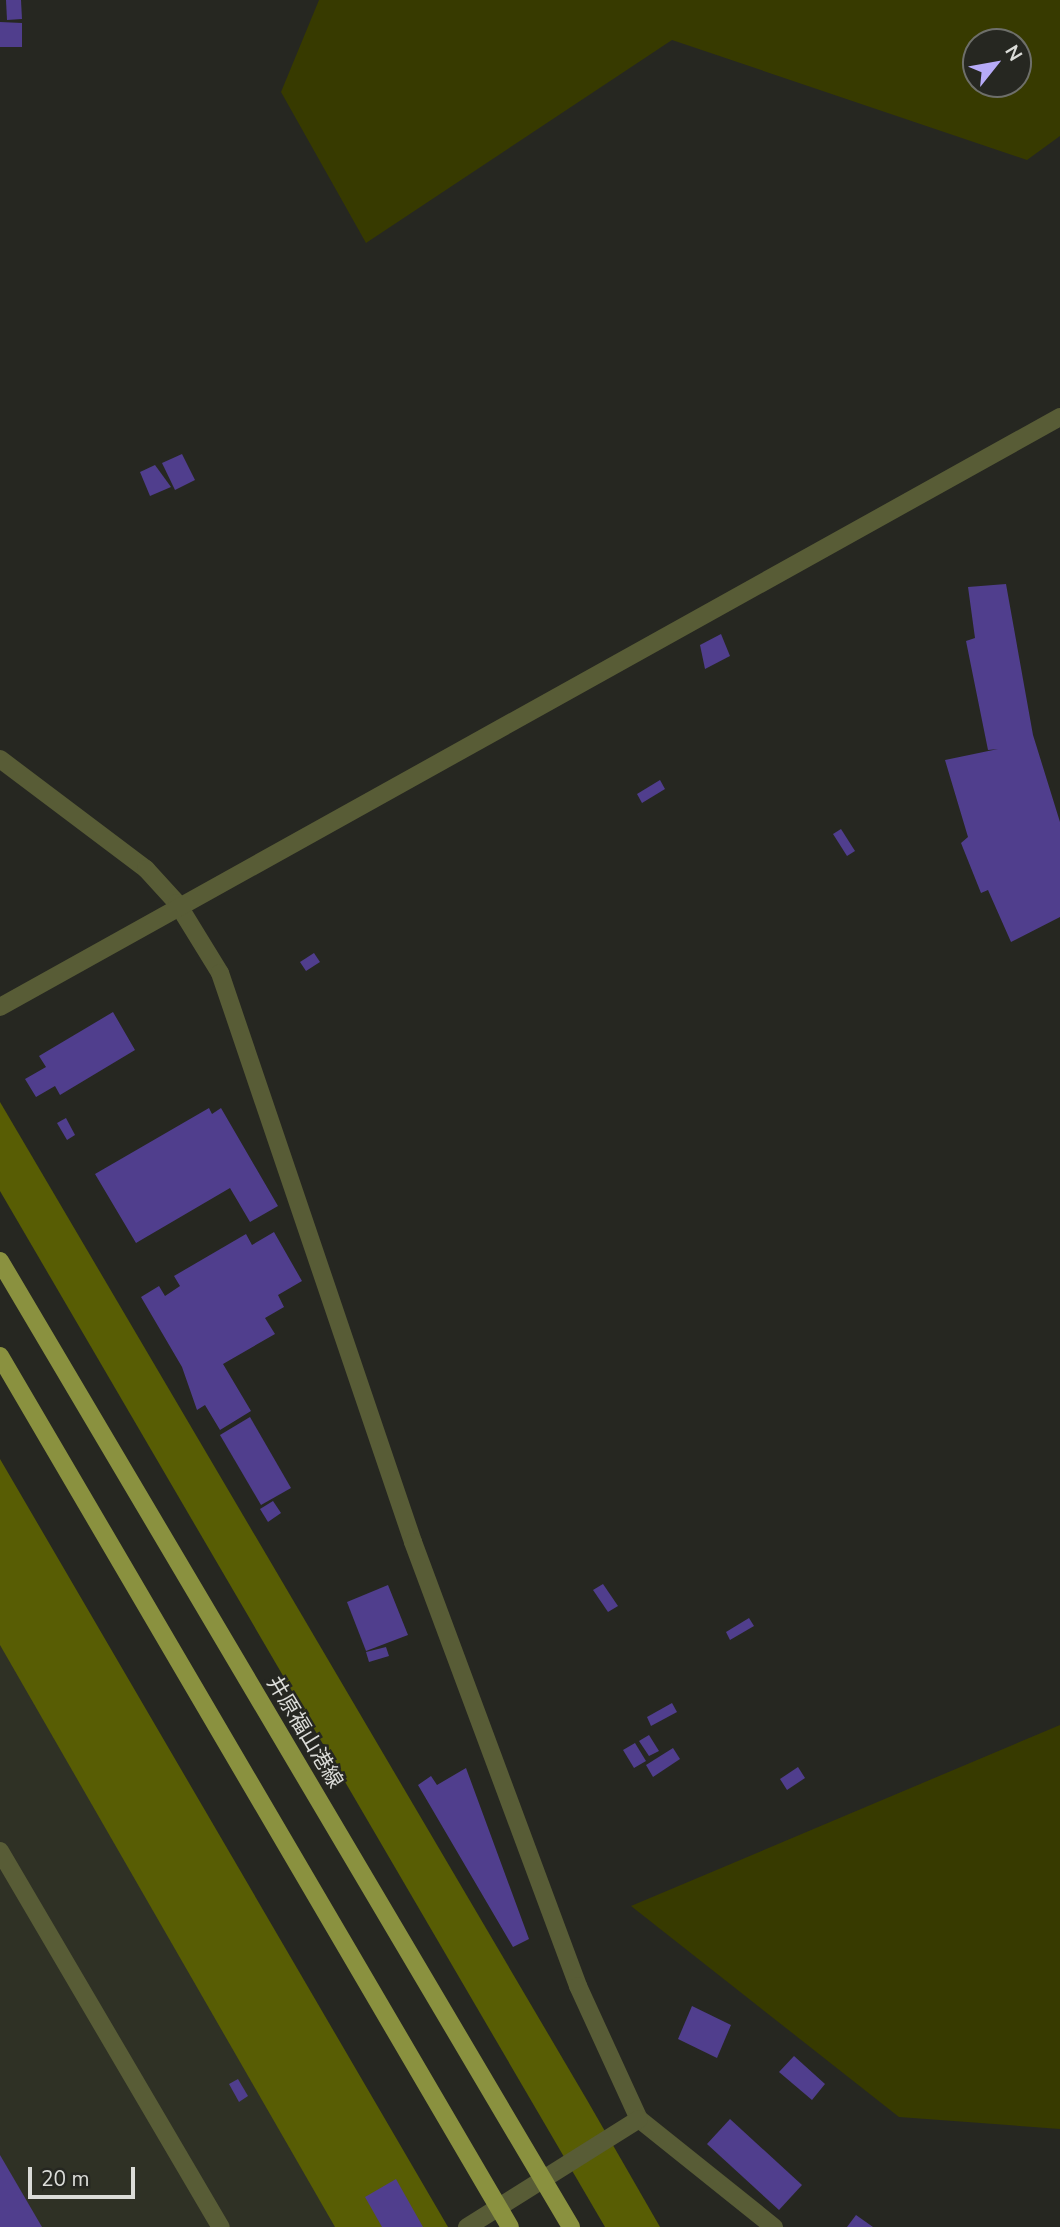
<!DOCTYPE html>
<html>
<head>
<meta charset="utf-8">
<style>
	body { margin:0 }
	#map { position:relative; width:1060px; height:2227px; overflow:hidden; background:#262721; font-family:"Nunito Sans","Noto Sans JP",sans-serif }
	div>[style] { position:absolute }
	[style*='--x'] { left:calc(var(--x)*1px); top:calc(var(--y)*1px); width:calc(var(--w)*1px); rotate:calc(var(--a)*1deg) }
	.built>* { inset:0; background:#2f3125 }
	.green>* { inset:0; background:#373a00 }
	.water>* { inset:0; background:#585d04 }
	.building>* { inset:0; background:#503e8d }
	.minor>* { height:18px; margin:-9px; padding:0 9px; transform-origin:9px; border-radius:9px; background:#585c36 }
	.major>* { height:18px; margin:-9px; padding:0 9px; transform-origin:9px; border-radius:9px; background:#8a913f }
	span { translate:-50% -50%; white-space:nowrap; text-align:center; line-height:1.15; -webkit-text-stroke:5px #262721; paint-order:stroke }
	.street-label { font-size:21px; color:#dbdcd8 }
	.north { position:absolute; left:962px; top:28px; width:70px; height:70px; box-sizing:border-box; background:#262721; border:2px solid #6e6f6a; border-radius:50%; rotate:59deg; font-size:19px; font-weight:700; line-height:28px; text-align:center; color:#dbdcd8 }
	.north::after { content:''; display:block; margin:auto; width:24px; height:32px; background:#b7abf8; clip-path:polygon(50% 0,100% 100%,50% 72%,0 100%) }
	.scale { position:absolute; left:28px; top:2167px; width:107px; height:32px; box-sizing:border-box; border:4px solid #dbdcd8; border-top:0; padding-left:9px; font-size:21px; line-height:24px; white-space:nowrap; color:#dbdcd8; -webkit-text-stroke:5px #262721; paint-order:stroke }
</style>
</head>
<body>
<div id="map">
	<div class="built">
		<div style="clip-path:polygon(0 1584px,374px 2227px,0 2227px)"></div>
	</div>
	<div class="green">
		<div style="clip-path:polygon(evenodd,319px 0,1060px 0,1060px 136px,1027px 160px,672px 40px,366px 243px,281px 92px,319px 0,1018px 42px,1018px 84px,976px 84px,976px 42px,1018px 42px)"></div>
		<div style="clip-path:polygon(1060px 1725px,1060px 2129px,899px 2117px,631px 1906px)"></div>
	</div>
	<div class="water">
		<div style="clip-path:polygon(0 1102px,587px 2100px,660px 2227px,605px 2227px,0 1191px)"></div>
		<div style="clip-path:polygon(0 1459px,448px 2227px,335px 2227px,0 1645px)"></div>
	</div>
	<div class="building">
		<div style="clip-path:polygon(6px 0,21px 0,22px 19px,7px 20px)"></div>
		<div style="clip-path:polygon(0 22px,22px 23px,22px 47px,0 47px)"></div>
		<div style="clip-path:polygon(182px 454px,195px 480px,175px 490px,162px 463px)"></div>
		<div style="clip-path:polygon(155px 465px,171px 487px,150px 496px,140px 472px)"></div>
		<div style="clip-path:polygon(1006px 584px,1033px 735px,1060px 822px,1060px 917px,1011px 942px,988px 890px,981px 893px,961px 843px,968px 837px,945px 760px,998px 749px,988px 750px,966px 641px,975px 638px,968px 587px)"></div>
		<div style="clip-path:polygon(721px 634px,730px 656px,705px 669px,700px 645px)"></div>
		<div style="clip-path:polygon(660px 780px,665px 789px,642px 803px,637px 794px)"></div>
		<div style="clip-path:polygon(841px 829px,855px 851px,847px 856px,833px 834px)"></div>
		<div style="clip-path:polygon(314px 953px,320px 962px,306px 971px,300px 962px)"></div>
		<div style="clip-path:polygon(113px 1012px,135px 1050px,60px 1095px,55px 1086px,36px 1097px,25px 1079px,46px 1067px,39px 1056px)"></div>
		<div style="clip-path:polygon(209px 1108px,212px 1114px,221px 1108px,278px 1206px,250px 1222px,230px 1188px,136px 1243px,95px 1174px)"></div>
		<div style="clip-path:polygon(66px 1118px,75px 1135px,67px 1140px,57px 1123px)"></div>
		<div style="clip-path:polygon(274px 1232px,302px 1281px,278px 1295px,284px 1307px,265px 1318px,275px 1334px,223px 1364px,251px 1411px,220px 1430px,205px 1405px,197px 1410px,182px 1367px,141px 1297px,159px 1286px,165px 1296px,180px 1286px,174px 1276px,246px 1234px,252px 1245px)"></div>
		<div style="clip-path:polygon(250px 1417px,291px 1488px,261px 1505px,220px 1435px)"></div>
		<div style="clip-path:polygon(273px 1501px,281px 1513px,268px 1522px,260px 1509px)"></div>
		<div style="clip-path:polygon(603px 1584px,618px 1606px,608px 1612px,593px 1590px)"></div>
		<div style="clip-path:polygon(388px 1585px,408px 1635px,366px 1651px,347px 1602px)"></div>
		<div style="clip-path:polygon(749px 1618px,754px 1626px,730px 1640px,726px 1632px)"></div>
		<div style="clip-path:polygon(386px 1647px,389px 1656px,369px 1662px,366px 1652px)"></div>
		<div style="clip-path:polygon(672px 1703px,677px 1712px,651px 1726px,647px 1717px)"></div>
		<div style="clip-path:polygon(649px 1735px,659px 1751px,649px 1756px,639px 1741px)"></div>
		<div style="clip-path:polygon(635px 1743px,646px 1761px,634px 1768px,623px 1750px)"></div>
		<div style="clip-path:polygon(673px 1748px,680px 1759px,653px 1777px,646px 1765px)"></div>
		<div style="clip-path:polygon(798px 1767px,805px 1778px,787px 1790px,780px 1779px)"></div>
		<div style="clip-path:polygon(466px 1768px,529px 1939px,513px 1947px,418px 1785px,431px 1776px,437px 1785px)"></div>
		<div style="clip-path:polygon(692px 2006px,731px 2025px,717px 2058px,678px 2039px)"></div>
		<div style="clip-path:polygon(794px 2056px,825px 2084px,812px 2100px,779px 2072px)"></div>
		<div style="clip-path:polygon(238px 2079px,248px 2096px,239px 2102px,229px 2084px)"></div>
		<div style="clip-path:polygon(730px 2119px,802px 2185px,779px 2210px,707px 2144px)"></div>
		<div style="clip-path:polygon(0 2155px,42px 2227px,0 2227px)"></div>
		<div style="clip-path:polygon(396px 2179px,423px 2227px,382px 2227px,365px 2197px)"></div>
		<div style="clip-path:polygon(856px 2215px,873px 2227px,847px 2227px)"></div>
	</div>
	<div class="minor">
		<div style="--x:0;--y:759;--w:183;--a:37"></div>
		<div style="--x:146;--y:869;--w:46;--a:47.6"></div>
		<div style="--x:177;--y:903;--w:82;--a:58.4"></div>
		<div style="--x:220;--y:973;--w:601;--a:71.26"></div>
		<div style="--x:413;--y:1542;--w:474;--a:69.6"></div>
		<div style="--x:578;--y:1986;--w:146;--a:65.4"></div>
		<div style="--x:639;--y:2119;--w:173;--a:38.7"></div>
		<div style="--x:0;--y:1007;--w:1213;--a:-29.1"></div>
		<div style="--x:0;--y:1851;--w:436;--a:59.6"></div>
		<div style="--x:467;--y:2227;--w:203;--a:-32.1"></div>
	</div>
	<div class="major">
		<div style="--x:0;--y:1261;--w:1122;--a:59.41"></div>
		<div style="--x:0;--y:1356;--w:1009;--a:59.65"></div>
	</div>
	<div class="street-label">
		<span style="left:305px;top:1732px;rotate:59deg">井原福山港線</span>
	</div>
	<div class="north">N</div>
	<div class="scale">20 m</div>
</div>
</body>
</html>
